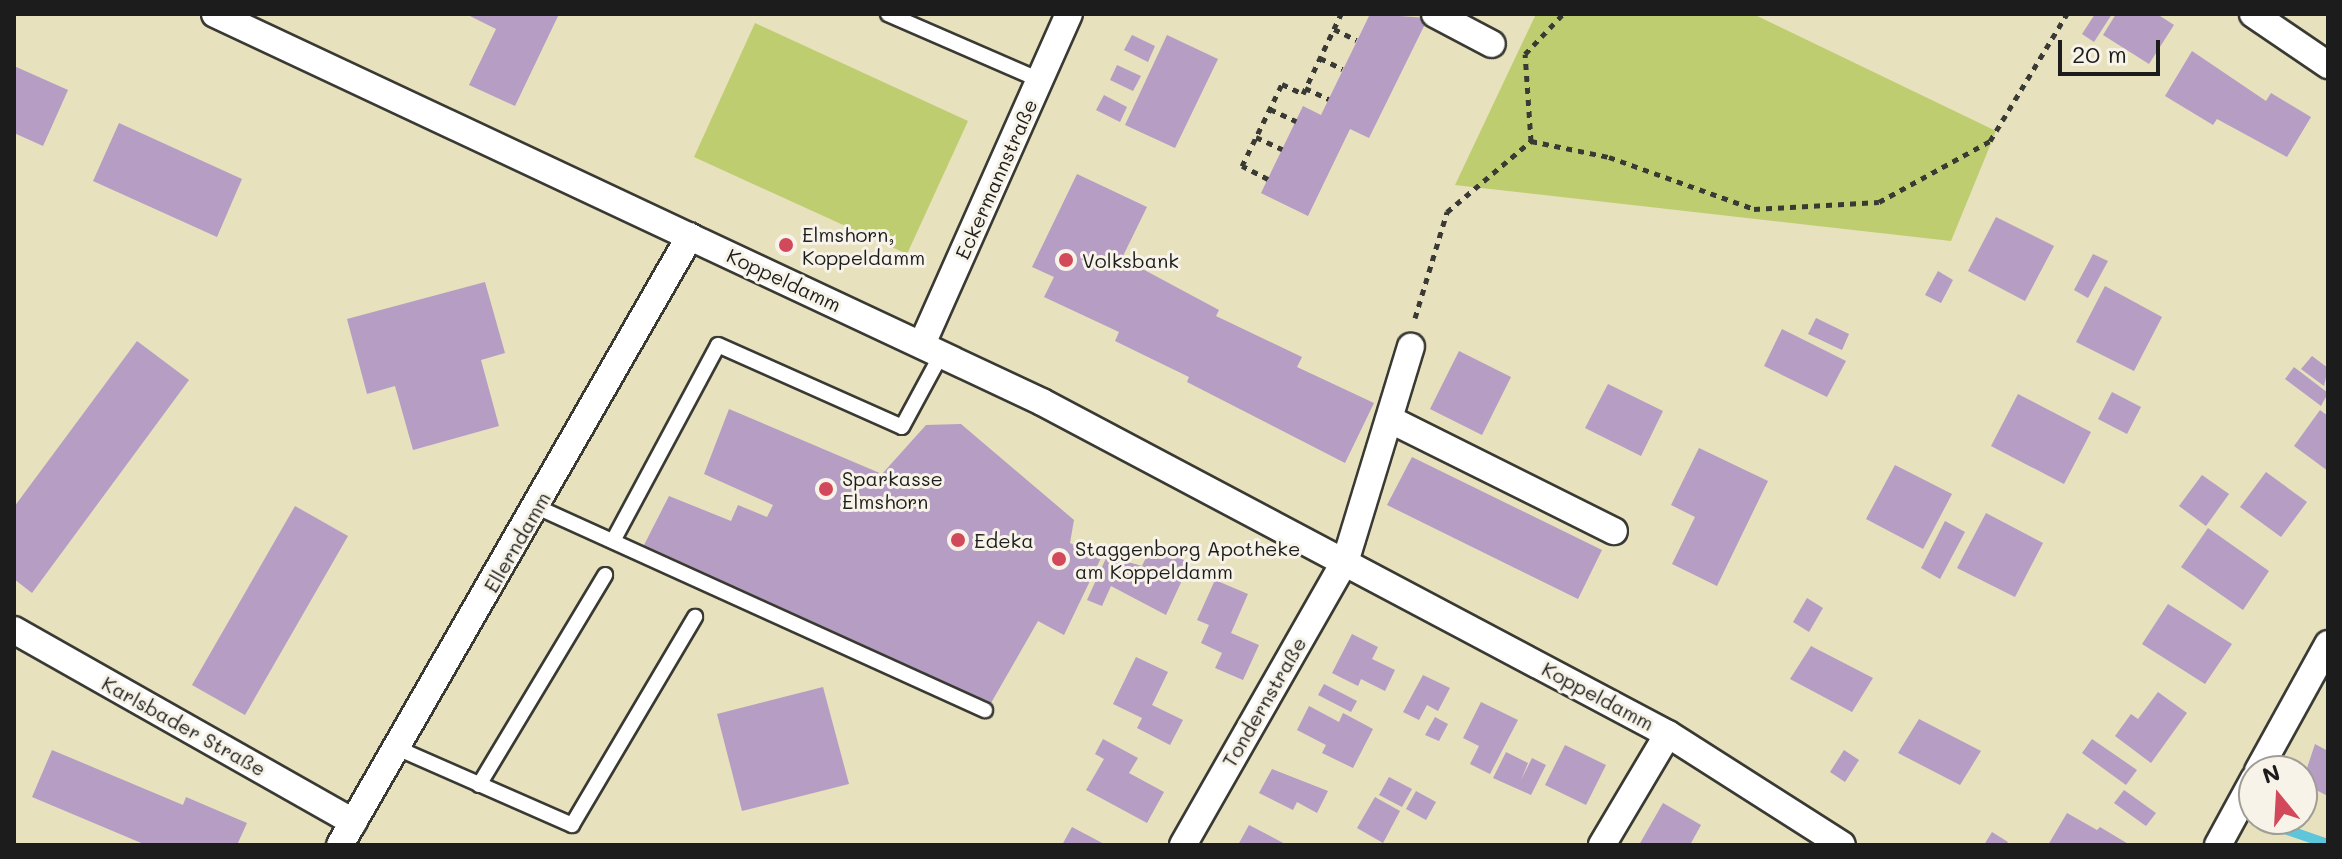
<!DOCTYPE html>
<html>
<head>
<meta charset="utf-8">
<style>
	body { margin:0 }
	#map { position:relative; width:2342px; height:859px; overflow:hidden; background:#e7e1be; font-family:Mali,sans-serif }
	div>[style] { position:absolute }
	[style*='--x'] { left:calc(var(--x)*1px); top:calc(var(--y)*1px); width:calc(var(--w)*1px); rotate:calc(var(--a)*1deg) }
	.green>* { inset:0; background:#becd6f }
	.stream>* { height:10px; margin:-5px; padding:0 5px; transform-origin:5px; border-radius:5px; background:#5dc6da }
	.building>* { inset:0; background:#b59dc4 }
	.path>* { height:5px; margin-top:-2.5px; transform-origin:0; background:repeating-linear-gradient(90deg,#3a3a34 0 6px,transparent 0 12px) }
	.roads { filter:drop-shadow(2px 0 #3a3a34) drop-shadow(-2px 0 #3a3a34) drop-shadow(0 2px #3a3a34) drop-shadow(0 -2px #3a3a34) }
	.service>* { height:14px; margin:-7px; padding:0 7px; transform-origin:7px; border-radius:7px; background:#fff }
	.minor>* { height:26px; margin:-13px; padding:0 13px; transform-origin:13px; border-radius:13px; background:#fff }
	.dots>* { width:22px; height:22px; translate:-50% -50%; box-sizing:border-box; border:4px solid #f7f3e8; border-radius:50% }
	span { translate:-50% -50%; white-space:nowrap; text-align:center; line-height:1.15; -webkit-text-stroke:6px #f7f3e8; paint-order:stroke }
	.street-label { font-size:20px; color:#1c1c1c }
	.poi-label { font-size:20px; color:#1c1c1c }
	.left { translate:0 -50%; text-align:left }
	.frame { position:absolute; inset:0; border:16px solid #1c1c1c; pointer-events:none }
	.north { position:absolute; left:2238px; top:755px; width:80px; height:80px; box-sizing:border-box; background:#f7f3e8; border:2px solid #9f9d96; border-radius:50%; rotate:342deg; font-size:22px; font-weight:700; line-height:32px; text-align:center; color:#1c1c1c }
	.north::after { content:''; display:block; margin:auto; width:28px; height:36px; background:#d1495b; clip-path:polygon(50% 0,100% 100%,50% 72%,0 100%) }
	.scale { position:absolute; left:2058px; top:40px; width:102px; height:36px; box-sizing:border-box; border:4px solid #1c1c1c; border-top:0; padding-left:10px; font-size:24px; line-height:28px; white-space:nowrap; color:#1c1c1c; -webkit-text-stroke:6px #f7f3e8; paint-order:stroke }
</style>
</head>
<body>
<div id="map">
	<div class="green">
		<div style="clip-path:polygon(1536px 14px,1753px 14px,1996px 131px,1951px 241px,1455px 185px)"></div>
		<div style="clip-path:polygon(755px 23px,968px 121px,907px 254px,694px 157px)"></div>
	</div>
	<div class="stream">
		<div style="--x:2270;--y:824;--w:61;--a:19"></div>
	</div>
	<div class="building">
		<div style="clip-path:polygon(466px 14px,559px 14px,515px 106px,469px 85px,496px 29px)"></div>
		<div style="clip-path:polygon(1370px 14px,1428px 18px,1369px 138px,1350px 129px,1308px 216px,1261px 193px,1303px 106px,1321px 115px)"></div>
		<div style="clip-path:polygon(2095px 14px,2112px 14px,2094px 42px,2082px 34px)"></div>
		<div style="clip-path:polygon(2116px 14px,2157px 14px,2174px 25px,2149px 64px,2103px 35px)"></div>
		<div style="clip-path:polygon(1132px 35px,1155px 46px,1148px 62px,1124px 50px)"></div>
		<div style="clip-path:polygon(1167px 35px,1218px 59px,1175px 148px,1125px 125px)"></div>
		<div style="clip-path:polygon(2192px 51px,2266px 101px,2271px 93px,2311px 117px,2287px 157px,2217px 119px,2213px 125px,2165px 96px)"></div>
		<div style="clip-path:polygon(1117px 65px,1141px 76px,1133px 91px,1110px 80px)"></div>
		<div style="clip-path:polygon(14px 66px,68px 90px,43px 146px,14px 133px)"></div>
		<div style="clip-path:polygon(1104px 95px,1127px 107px,1120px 122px,1096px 110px)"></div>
		<div style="clip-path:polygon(119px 123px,242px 179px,217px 237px,93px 181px)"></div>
		<div style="clip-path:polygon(1077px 174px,1147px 207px,1122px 258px,1219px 310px,1216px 316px,1302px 357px,1297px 367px,1374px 403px,1345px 463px,1187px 382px,1189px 377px,1115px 341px,1119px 332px,1044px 297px,1054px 277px,1032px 267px)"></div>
		<div style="clip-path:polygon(1996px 217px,2054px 246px,2025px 301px,1968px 271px)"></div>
		<div style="clip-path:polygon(2093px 254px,2108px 261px,2088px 298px,2074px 290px)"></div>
		<div style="clip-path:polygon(1938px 271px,1953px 280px,1941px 303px,1925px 295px)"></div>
		<div style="clip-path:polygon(485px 282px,505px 353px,481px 360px,499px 426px,413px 450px,395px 386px,367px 394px,347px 319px)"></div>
		<div style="clip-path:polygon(2105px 286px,2162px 317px,2134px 371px,2076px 342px)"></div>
		<div style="clip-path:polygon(1816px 318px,1849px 334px,1842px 350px,1808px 334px)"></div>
		<div style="clip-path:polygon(1782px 329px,1846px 361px,1827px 397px,1764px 366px)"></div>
		<div style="clip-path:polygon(137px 341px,189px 380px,32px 593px,14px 579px,14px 507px)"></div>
		<div style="clip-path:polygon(1459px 351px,1511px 377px,1482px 435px,1430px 409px)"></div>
		<div style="clip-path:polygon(2312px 356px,2328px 368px,2324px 386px,2301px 369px)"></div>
		<div style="clip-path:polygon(2294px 367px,2328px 393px,2321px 406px,2285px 379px)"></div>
		<div style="clip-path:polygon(1608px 384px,1663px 411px,1641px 456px,1585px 428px)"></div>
		<div style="clip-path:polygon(2112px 392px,2141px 407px,2127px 434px,2098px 419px)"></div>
		<div style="clip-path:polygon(2018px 394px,2091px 432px,2064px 484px,1991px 446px)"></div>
		<div style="clip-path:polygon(729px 409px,882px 474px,926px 425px,961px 424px,1074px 520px,1070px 543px,1101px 558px,1064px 635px,1038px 621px,991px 703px,644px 545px,669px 496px,731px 521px,738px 505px,767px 517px,773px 505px,704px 474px)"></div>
		<div style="clip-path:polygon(2320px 410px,2328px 416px,2328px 471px,2294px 446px)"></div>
		<div style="clip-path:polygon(1699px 448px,1768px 481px,1717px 586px,1672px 564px,1695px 517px,1671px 505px)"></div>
		<div style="clip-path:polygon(1412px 457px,1602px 550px,1578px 599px,1387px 505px)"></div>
		<div style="clip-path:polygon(1895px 465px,1952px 494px,1923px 549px,1866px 519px)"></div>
		<div style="clip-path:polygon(2266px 472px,2307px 502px,2281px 537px,2240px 507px)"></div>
		<div style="clip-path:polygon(2202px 475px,2229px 494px,2206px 526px,2179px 506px)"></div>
		<div style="clip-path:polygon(295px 506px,348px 536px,245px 715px,192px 685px)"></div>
		<div style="clip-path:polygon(1986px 513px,2043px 543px,2015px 597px,1957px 568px)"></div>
		<div style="clip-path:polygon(1945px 521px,1965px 532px,1940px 579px,1921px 568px)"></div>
		<div style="clip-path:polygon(2208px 528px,2269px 571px,2243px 610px,2181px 567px)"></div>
		<div style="clip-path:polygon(1152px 545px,1190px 563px,1166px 615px,1111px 586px,1102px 606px,1087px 600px,1107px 556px,1142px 566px)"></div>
		<div style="clip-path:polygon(1215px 580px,1248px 594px,1231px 633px,1259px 645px,1243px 680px,1215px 668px,1222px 653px,1201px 643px,1209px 625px,1197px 620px)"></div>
		<div style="clip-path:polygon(1807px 598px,1823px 608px,1809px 632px,1793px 622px)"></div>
		<div style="clip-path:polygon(2168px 604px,2232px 644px,2205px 684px,2142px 644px)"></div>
		<div style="clip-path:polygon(1352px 634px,1378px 647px,1372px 659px,1395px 670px,1385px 691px,1361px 679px,1358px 686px,1332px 673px)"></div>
		<div style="clip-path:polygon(1811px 646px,1873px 678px,1852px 712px,1790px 679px)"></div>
		<div style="clip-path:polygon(1136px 657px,1168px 672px,1152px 705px,1183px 720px,1170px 745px,1137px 728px,1142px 718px,1113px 704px)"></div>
		<div style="clip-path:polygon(1423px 675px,1450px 688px,1438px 711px,1427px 705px,1419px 720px,1403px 712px)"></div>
		<div style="clip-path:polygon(1324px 684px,1357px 701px,1351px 712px,1318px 695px)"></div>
		<div style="clip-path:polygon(823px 687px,849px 784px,742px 811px,717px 714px)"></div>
		<div style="clip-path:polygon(2158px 692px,2187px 713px,2151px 763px,2115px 736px,2131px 714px,2138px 719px)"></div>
		<div style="clip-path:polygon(1481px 702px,1518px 720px,1490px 774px,1470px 764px,1479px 746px,1463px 738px)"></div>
		<div style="clip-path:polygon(1309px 706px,1339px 722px,1343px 713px,1373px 729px,1353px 768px,1322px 753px,1326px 745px,1297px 730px)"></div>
		<div style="clip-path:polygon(1435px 717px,1448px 724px,1439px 741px,1425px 735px)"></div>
		<div style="clip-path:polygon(1919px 719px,1981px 751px,1960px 785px,1898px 753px)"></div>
		<div style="clip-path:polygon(1103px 739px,1138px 758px,1129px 773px,1164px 792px,1147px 823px,1086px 790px,1104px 759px,1095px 754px)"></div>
		<div style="clip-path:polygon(2092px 739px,2137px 770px,2126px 785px,2082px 753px)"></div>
		<div style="clip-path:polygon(2315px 744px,2328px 751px,2328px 796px,2302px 783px)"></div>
		<div style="clip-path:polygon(1565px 745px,1606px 765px,1586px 805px,1545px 785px)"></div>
		<div style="clip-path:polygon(52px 750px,183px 805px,186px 797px,247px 823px,237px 845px,146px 845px,32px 797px)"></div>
		<div style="clip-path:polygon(1844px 750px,1859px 760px,1845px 782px,1830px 772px)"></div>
		<div style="clip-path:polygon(1506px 752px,1528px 763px,1521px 780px,1532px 758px,1546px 765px,1531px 795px,1493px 778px)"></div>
		<div style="clip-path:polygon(1272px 769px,1328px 791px,1317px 813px,1297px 802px,1293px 810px,1259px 793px)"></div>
		<div style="clip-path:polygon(1389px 777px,1412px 789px,1402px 807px,1379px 795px)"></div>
		<div style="clip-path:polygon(2124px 790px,2156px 813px,2146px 826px,2114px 803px)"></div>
		<div style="clip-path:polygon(1416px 791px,1436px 802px,1426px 820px,1406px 809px)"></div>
		<div style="clip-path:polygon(1375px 797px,1400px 811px,1383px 843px,1357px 828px)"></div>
		<div style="clip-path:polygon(1663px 803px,1701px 825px,1690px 845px,1639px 845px)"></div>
		<div style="clip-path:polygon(2067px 813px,2097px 830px,2100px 827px,2130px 845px,2048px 845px)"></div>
		<div style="clip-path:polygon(1249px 825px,1287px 845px,1238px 845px)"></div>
		<div style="clip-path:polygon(1072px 827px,1106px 845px,1062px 845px)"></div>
		<div style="clip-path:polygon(1992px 832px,2008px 842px,2005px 845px,1984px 845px)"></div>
	</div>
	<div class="path">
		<div style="--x:1334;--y:29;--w:25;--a:26"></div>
		<div style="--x:1320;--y:58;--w:25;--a:26"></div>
		<div style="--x:1305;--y:88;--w:26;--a:25"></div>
		<div style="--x:1270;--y:109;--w:29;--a:25"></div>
		<div style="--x:1256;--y:137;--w:29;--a:25"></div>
		<div style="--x:1531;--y:141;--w:80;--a:11.6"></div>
		<div style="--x:1609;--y:157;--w:154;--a:19.7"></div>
		<div style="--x:1754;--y:209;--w:125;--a:-3.2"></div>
		<div style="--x:1879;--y:202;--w:127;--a:-28.8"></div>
		<div style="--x:1990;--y:141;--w:149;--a:-58.8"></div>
		<div style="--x:1268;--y:179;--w:29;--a:-153"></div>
		<div style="--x:1242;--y:166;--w:91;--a:-64"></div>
		<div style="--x:1282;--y:84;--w:23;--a:25"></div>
		<div style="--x:1303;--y:94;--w:89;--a:-64.6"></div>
		<div style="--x:1415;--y:318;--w:111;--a:-73.2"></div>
		<div style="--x:1447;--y:212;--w:110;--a:-40.2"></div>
		<div style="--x:1531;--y:141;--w:87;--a:-93.9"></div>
		<div style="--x:1525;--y:54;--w:55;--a:-46.5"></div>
	</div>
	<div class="roads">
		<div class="service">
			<div style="--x:888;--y:14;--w:166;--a:23.5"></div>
			<div style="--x:537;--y:507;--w:492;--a:24.4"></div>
			<div style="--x:613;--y:541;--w:222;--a:-61.8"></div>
			<div style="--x:718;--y:345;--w:201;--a:24"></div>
			<div style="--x:902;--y:427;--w:82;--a:-61.6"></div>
			<div style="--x:399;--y:749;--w:189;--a:23.7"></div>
			<div style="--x:572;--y:825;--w:242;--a:-59.4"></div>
			<div style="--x:479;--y:785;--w:245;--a:-59"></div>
		</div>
		<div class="minor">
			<div style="--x:215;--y:14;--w:913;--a:25.13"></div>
			<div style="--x:1042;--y:402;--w:709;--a:27.94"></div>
			<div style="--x:1668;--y:734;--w:206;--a:32.5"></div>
			<div style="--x:1435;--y:14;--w:64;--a:27.8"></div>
			<div style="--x:2253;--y:14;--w:91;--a:34.2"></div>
			<div style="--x:922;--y:344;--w:361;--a:-66"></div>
			<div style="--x:1391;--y:420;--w:249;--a:26.5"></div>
			<div style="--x:14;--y:630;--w:390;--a:29.5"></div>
			<div style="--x:2258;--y:771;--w:145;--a:-61.1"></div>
			<div style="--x:340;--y:845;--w:702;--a:-60.11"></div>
			<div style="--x:1183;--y:845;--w:329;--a:-60.3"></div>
			<div style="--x:1346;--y:559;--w:222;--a:-73"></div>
			<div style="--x:1602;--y:845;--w:129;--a:-59.3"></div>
			<div style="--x:2218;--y:845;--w:75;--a:-61.4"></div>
		</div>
	</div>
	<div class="dots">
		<div style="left:786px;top:245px;background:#d1495b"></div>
		<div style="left:1066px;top:260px;background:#d1495b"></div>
		<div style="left:826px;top:489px;background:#d1495b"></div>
		<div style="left:958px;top:540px;background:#d1495b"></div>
		<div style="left:1059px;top:559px;background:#d1495b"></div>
	</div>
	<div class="street-label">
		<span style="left:996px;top:179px;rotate:-66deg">Eckermannstraße</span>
		<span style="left:784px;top:280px;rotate:25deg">Koppeldamm</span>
		<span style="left:517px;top:542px;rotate:-60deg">Ellerndamm</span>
		<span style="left:1598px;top:696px;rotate:28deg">Koppeldamm</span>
		<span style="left:1264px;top:702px;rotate:-60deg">Tondernstraße</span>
		<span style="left:184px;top:726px;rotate:29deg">Karlsbader Straße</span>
	</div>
	<div class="poi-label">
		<span class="left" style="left:802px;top:246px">Elmshorn,<br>Koppeldamm</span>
		<span class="left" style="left:1082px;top:260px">Volksbank</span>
		<span class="left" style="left:842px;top:490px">Sparkasse<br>Elmshorn</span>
		<span class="left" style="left:974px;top:540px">Edeka</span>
		<span class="left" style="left:1075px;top:560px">Staggenborg Apotheke<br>am Koppeldamm</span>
	</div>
	<div class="frame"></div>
	<div class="north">N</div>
	<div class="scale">20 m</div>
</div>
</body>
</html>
